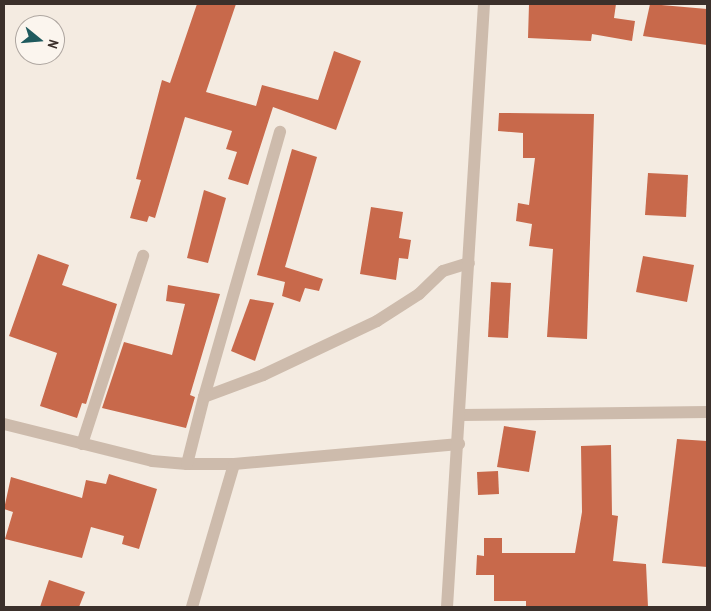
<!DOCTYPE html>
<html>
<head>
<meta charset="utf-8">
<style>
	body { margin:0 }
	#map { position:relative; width:711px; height:611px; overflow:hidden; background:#f4ebe1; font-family:"Archivo Narrow",sans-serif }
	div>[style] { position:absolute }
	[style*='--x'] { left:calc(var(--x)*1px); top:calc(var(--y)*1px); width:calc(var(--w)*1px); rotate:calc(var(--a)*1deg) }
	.building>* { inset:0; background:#c8694b }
	.street>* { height:12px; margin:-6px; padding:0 6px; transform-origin:6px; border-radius:6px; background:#cdbbac }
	span { translate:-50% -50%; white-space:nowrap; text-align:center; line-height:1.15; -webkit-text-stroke:4px #fbf5ee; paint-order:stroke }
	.frame { position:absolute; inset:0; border:5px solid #3b302b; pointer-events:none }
	.north { position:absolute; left:15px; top:15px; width:50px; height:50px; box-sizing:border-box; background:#fbf5ee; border:1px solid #aea6a0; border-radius:50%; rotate:107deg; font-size:14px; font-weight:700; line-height:20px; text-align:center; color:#3b302b }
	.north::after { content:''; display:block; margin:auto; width:18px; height:22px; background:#1f5a5e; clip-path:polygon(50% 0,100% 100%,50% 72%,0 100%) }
</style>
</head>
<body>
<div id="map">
	<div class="building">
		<div style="clip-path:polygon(197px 4px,236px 4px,206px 92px,256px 106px,262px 85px,318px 100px,334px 51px,361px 61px,336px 130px,273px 107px,248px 185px,228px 179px,237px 152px,226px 149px,232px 131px,185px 117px,155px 218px,149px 216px,147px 222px,130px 218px,141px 180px,136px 179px,162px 80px,170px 83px)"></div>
		<div style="clip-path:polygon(529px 4px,616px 4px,614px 18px,635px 21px,632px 41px,592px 34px,591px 41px,528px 38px)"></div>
		<div style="clip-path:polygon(650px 4px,707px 9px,707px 45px,643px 36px)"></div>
		<div style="clip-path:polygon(499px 113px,594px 114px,587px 339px,547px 337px,553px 249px,529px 246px,532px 224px,516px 221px,518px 203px,529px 205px,535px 158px,523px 158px,523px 133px,498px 131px)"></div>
		<div style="clip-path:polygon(292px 149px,317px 157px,285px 267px,323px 279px,319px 291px,305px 288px,300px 302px,282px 296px,285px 282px,257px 275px)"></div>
		<div style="clip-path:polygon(648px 173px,688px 175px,686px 217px,645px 215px)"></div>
		<div style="clip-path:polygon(204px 190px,226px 198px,208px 263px,187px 258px)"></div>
		<div style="clip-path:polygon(371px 207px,403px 212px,399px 238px,411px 240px,408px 259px,399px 258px,396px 280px,360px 274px)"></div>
		<div style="clip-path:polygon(38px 254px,69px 265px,62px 285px,117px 304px,86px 404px,82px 403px,77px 418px,40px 406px,57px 353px,9px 336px)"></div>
		<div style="clip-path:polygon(643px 256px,694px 265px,687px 302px,636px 292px)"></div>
		<div style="clip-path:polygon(491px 282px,511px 283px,508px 338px,488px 337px)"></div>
		<div style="clip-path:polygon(168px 285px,220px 294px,190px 395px,195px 397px,186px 428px,102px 408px,124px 342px,172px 355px,185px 304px,166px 301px)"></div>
		<div style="clip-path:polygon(250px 299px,274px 303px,255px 361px,231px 351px)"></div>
		<div style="clip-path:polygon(504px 426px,536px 431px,529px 472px,497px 467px)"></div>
		<div style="clip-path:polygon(677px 439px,707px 441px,707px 567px,662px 563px)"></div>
		<div style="clip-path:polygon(611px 445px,612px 515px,618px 516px,613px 561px,646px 564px,648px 607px,526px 607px,526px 601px,494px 601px,494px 575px,476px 575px,477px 555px,484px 556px,484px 538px,502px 538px,502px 553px,575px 553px,582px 512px,581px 446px)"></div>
		<div style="clip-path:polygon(498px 471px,499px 494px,478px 495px,477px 472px)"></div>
		<div style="clip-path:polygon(109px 474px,157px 489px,139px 549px,122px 544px,124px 536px,91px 527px,82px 558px,5px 539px,13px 512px,4px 509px,11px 477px,82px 498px,86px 480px,106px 484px)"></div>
		<div style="clip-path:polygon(49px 580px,85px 592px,79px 607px,40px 607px)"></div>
	</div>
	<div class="street">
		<div style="--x:204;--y:397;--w:276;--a:-74"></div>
		<div style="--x:461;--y:415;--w:246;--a:-0.7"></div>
		<div style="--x:4;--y:424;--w:153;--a:14"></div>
		<div style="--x:152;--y:461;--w:35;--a:5"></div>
		<div style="--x:187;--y:464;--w:47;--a:0"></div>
		<div style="--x:234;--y:464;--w:226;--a:-5.1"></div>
		<div style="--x:82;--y:444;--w:198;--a:-72"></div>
		<div style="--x:187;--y:464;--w:69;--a:-75.8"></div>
		<div style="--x:204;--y:397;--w:63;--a:-20.4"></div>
		<div style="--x:263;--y:375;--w:126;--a:-25.3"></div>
		<div style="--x:377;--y:321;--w:50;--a:-32.7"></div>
		<div style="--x:419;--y:294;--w:33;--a:-44"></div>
		<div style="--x:443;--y:271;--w:27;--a:-17"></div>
		<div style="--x:192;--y:607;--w:149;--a:-73.6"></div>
		<div style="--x:447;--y:607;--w:604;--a:-86.49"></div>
	</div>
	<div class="frame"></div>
	<div class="north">N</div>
</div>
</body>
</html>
